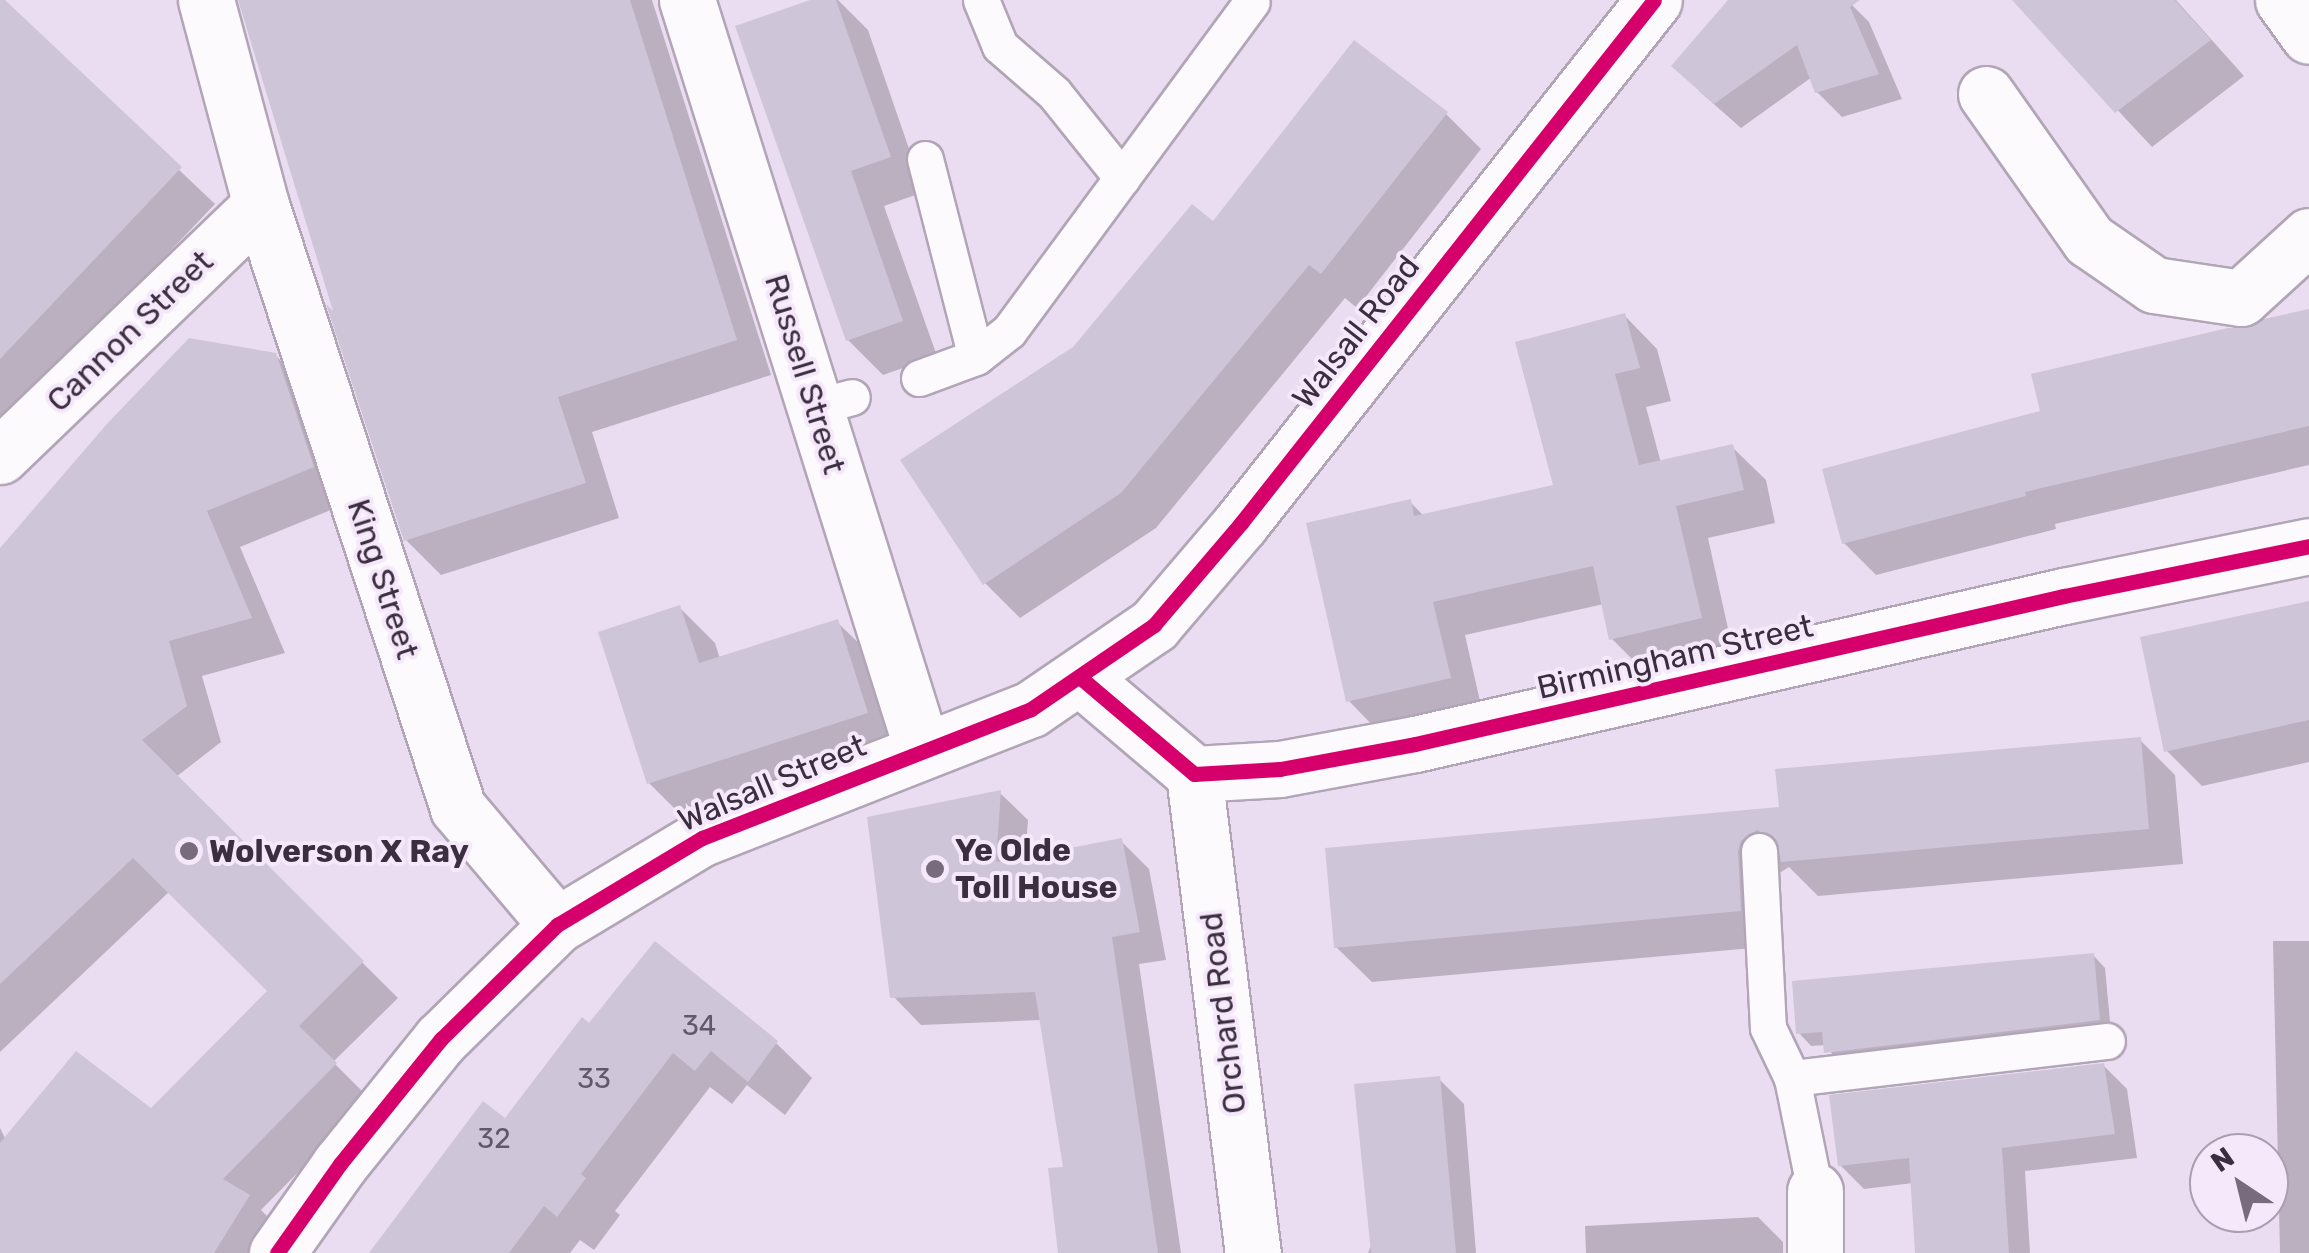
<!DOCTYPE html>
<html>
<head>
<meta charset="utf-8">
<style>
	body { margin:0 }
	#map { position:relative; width:2309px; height:1253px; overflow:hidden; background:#eaddf1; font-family:Rubik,sans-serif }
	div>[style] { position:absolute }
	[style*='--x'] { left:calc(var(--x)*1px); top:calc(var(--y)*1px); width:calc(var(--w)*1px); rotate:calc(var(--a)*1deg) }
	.shadow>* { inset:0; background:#0003 }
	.building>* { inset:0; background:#cec5d8 }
	.roads { filter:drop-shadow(2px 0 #b1a5b7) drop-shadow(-2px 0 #b1a5b7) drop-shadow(0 2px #b1a5b7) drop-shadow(0 -2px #b1a5b7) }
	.lane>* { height:35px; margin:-17.5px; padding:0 17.5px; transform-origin:17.5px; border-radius:17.5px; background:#fcfafd }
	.street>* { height:55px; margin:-27.5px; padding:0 27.5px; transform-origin:27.5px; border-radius:27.5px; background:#fcfafd }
	.secondary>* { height:55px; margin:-27.5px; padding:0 27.5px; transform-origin:27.5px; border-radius:27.5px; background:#fcfafd }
	.cycleway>* { height:15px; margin:-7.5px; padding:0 7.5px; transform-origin:7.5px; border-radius:7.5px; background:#d6006c }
	.dots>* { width:28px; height:28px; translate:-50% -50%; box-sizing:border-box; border:5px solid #f4e8fa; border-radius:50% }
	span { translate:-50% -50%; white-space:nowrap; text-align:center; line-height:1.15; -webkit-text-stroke:8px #f4e8fa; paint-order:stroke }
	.number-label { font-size:28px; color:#63586a }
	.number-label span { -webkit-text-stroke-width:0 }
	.street-label { font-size:32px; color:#3a2e3f }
	.poi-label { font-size:32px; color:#3a2e3f; font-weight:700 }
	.left { translate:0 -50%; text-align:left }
	.north { position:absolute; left:2189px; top:1133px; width:100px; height:100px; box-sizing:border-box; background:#f4e8fa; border:2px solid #aa9eaf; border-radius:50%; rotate:325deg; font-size:28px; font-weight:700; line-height:40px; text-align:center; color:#3a2e3f }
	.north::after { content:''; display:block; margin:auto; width:35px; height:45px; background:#786b7d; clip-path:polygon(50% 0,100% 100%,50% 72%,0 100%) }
</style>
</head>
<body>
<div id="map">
	<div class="shadow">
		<div style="clip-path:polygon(0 0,215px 204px,0 430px)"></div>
		<div style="clip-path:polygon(239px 0,652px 0,771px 375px,592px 432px,619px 518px,441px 575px,406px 540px)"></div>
		<div style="clip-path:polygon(818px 0,838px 0,868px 30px,924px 192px,884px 206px,937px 356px,883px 375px,848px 340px)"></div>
		<div style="clip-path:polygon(1732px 0,1847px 0,1869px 22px,1902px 99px,1842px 117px,1817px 92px,1812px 77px,1741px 128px,1699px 91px)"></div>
		<div style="clip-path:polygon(2015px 0,2176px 0,2244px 76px,2152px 147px)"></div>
		<div style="clip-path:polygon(1446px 114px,1481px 149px,1357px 308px,1345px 298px,1156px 528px,1020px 618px,985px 583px,1074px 348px,1213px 225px)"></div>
		<div style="clip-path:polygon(2309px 311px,2309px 465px,2055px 524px,2056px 529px,1876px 575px,1844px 543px,2250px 331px)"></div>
		<div style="clip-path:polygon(1624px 315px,1657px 349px,1671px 401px,1646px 407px,1661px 463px,1732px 447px,1766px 480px,1775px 523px,1708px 538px,1733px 651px,1645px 672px,1612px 639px,1604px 604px,1465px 635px,1482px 710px,1381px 734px,1348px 700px,1410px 502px,1424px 516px,1556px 486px)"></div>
		<div style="clip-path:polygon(275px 355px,311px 391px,348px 503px,240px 547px,285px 653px,202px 676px,221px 742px,176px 777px,398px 998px,333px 1062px,370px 1099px,261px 1210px,284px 1233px,271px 1253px,0 1253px,0 1128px,6px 1140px,152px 1112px,270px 991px,170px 891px,0 1052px,0 552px)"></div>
		<div style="clip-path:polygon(2309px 604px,2309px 762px,2202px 786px,2166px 750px)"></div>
		<div style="clip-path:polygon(680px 608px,715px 643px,720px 659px,837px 622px,873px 657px,902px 748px,684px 818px,649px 783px)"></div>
		<div style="clip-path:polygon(2140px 740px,2175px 775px,2183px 864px,1818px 896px,1789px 867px,1775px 876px,1775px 946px,1372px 982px,1336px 947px,1781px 809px)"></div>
		<div style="clip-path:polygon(1000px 793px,1028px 820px,1025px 859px,1121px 841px,1149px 869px,1166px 960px,1139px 964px,1181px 1253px,1061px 1253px,1066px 1169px,1042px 1020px,921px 1025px,893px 996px)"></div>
		<div style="clip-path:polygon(2273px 941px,2309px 941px,2309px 1253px,2280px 1253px)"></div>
		<div style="clip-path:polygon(2093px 955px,2105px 968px,2111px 1032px,1839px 1064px,1826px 1045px,1811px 1046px,1799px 1033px)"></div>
		<div style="clip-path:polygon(589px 1026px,776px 1043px,812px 1078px,785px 1115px,747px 1085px,732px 1104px,710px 1087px,615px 1211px,620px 1215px,594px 1250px,580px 1240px,570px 1253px,371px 1253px,506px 1121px)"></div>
		<div style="clip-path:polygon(2103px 1065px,2127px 1089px,2137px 1158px,2025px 1171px,2030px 1253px,1917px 1253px,1913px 1183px,1864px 1189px,1840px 1165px)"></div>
		<div style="clip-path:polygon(1439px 1079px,1464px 1104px,1476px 1253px,1368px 1253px)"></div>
		<div style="clip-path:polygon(1758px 1217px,1783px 1242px,1783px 1253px,1586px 1253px,1585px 1226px)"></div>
	</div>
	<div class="building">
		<div style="clip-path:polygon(0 0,5px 0,182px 167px,0 359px)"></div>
		<div style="clip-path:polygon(238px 0,630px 0,737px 340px,558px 397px,586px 483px,404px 541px,326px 304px,333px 311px)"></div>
		<div style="clip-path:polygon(810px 0,836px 0,891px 157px,851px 171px,903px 321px,846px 341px,735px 26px)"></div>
		<div style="clip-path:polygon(1728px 0,1860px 0,1850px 7px,1879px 74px,1815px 93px,1797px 45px,1714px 104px,1671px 66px)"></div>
		<div style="clip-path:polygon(2012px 0,2175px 0,2211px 40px,2115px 113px)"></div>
		<div style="clip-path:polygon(1354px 40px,1448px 112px,1321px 274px,1309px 265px,1121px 493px,983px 585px,900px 460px,1073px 347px,1192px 204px,1213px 221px)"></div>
		<div style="clip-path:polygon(2309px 309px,2309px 426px,2025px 492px,2026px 496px,1842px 544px,1822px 469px,2040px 411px,2031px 374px,2228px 328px,2249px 328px,2264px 319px)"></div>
		<div style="clip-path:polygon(1625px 313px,1640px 368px,1615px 374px,1639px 465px,1733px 444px,1744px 490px,1676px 506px,1702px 618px,1609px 640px,1593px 566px,1433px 602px,1451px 678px,1346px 702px,1306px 523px,1411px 499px,1414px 516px,1553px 485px,1515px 342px)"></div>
		<div style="clip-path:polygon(189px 338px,276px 353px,314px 467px,207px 511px,252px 618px,169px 641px,187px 706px,142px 740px,364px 961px,299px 1026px,337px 1063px,223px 1179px,250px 1195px,214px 1253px,0 1253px,0 1143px,76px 1051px,151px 1108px,267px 991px,133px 858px,0 984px,0 548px,106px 425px)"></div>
		<div style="clip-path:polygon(2309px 601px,2309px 720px,2164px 752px,2140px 637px)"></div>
		<div style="clip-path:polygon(680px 605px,699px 663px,838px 619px,868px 713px,647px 784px,598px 632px)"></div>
		<div style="clip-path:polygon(2141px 737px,2149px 829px,1781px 862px,1776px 839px,1757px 830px,1741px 841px,1738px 851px,1741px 911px,1334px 948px,1325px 848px,1779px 807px,1775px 769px)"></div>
		<div style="clip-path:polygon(1001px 790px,996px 862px,1122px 838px,1140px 932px,1112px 937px,1158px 1253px,1058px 1253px,1048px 1168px,1063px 1167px,1035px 992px,890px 998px,867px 817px)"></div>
		<div style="clip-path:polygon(655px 941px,778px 1041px,748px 1082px,711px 1051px,695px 1071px,673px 1053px,581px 1174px,586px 1178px,557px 1217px,544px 1206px,509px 1253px,369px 1253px,483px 1101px,505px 1118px,582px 1017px,589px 1023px)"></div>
		<div style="clip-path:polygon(2094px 953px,2100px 1020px,1824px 1053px,1822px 1032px,1796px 1034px,1792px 981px)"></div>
		<div style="clip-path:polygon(2104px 1063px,2115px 1134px,2002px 1148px,2009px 1253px,1915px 1253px,1909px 1158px,1838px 1166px,1829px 1095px)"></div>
		<div style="clip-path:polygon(1440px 1076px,1456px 1253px,1371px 1253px,1354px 1084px)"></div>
	</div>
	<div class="roads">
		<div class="lane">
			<div style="--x:981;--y:0;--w:50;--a:67.6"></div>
			<div style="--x:1000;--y:46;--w:72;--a:41"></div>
			<div style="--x:1054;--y:93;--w:109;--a:51.3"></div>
			<div style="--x:925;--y:159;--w:204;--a:75.6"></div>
			<div style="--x:919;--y:378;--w:61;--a:-20.2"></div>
			<div style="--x:976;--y:357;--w:42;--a:-38.2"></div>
			<div style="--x:1009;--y:331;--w:409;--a:-53.6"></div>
			<div style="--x:815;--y:407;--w:38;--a:-15"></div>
			<div style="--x:1759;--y:851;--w:177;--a:87.1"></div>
			<div style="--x:1768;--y:1028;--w:55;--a:64.4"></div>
			<div style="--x:1792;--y:1078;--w:115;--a:78.5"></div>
			<div style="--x:1792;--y:1078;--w:317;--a:-6.7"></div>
		</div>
		<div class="street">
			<div style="--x:206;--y:0;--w:212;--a:75"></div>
			<div style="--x:261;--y:205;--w:634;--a:71.91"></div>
			<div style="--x:458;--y:808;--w:153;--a:49.8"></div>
			<div style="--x:687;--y:0;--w:785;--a:72.58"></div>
			<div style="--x:2283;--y:0;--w:44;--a:54.2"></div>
			<div style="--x:1986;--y:94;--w:179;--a:54.8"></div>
			<div style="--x:2089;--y:240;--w:79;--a:34.7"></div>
			<div style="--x:2154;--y:285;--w:88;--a:8.5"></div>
			<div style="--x:2241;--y:298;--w:92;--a:-42.4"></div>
			<div style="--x:0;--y:456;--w:362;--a:-43.9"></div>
			<div style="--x:1194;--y:774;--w:483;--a:83"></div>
			<div style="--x:1815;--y:1253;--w:62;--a:-90"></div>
		</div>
		<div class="secondary">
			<div style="--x:1082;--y:679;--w:147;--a:40.3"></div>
			<div style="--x:1194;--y:774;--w:86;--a:-3.3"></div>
			<div style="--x:1280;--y:769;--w:137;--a:-10.5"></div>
			<div style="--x:1415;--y:744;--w:666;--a:-12.85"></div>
			<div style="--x:2064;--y:596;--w:250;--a:-11.5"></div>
			<div style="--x:277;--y:1253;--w:109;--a:-54.7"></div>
			<div style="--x:340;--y:1164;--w:161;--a:-51.1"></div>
			<div style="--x:441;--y:1039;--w:163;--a:-44.5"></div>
			<div style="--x:557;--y:925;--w:169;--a:-31"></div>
			<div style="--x:702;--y:838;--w:353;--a:-21.4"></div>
			<div style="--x:1031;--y:709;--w:149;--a:-34.3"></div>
			<div style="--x:1154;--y:625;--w:134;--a:-49.5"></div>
			<div style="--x:1241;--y:523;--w:666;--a:-51.7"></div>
		</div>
	</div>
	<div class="cycleway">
		<div style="--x:1082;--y:679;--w:147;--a:40.3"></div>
		<div style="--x:1194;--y:774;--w:86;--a:-3.3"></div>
		<div style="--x:1280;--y:769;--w:137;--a:-10.5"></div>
		<div style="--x:1415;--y:744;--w:666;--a:-12.85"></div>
		<div style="--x:2064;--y:596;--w:250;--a:-11.5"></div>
		<div style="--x:277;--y:1253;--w:109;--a:-54.7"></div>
		<div style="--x:340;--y:1164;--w:161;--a:-51.1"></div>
		<div style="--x:441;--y:1039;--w:163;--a:-44.5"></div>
		<div style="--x:557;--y:925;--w:169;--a:-31"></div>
		<div style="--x:702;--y:838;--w:353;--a:-21.4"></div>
		<div style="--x:1031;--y:709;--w:149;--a:-34.3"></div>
		<div style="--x:1154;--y:625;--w:134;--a:-49.5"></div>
		<div style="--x:1241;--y:523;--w:666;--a:-51.7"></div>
	</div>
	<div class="dots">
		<div style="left:189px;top:851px;background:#786b7d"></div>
		<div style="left:935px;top:869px;background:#786b7d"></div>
	</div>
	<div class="number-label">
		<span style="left:699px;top:1026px">34</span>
		<span style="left:594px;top:1079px">33</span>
		<span style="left:494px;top:1139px">32</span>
	</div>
	<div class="street-label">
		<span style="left:130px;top:331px;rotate:-44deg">Cannon Street</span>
		<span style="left:1356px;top:332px;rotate:-52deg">Walsall Road</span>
		<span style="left:805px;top:374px;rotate:73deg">Russell Street</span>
		<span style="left:383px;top:579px;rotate:72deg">King Street</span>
		<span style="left:1675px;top:657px;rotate:-13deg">Birmingham Street</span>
		<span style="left:772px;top:783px;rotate:-23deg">Walsall Street</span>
		<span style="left:1223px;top:1013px;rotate:-97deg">Orchard Road</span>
	</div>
	<div class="poi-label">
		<span class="left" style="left:209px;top:851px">Wolverson X Ray</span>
		<span class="left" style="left:955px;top:869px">Ye Olde<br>Toll House</span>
	</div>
	<div class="north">N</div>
</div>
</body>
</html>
